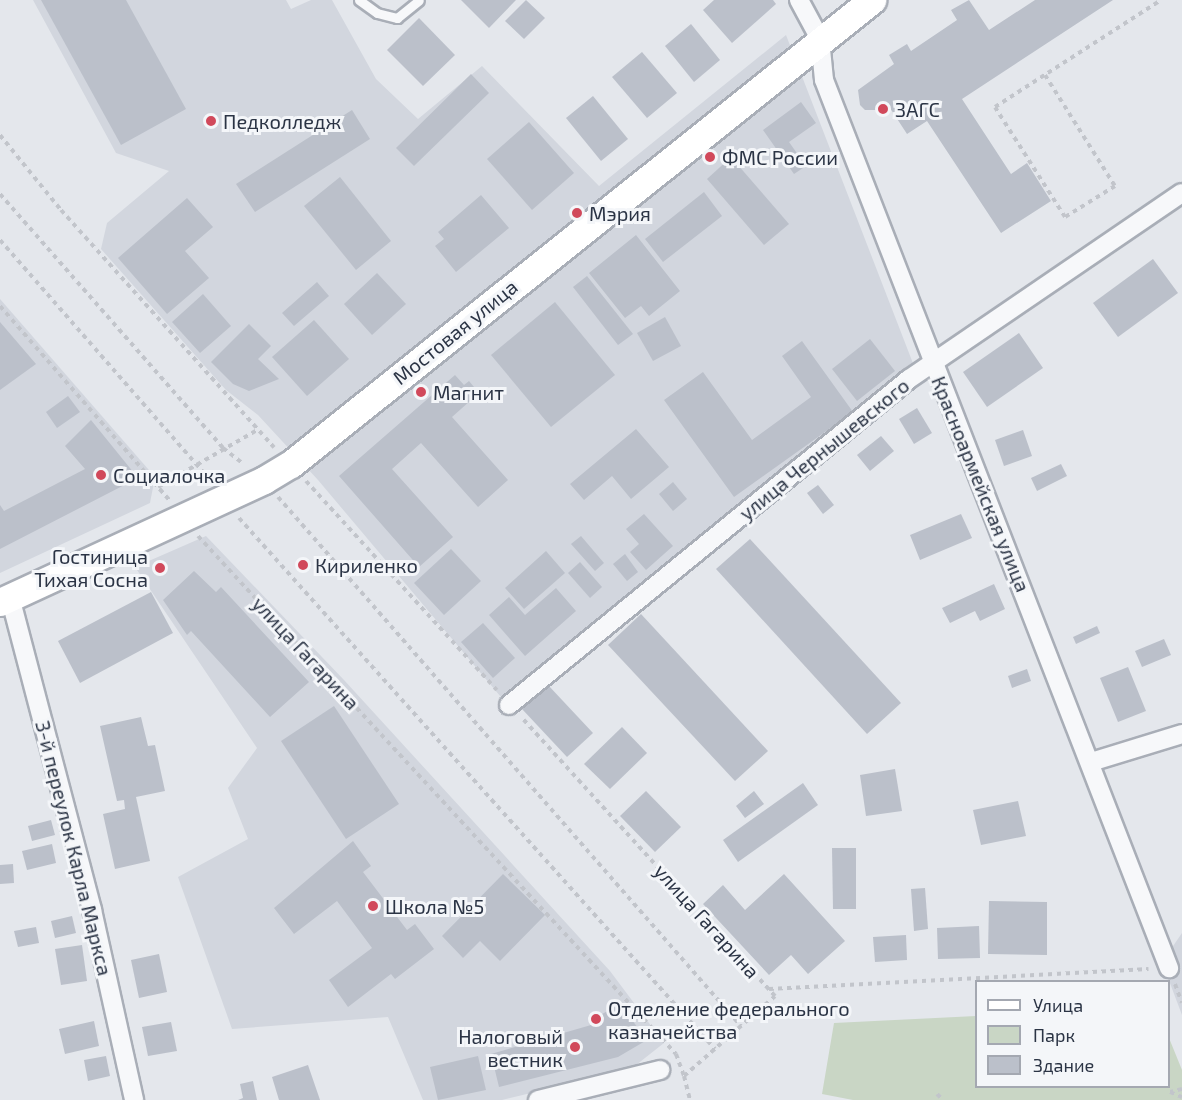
<!DOCTYPE html>
<html>
<head>
<meta charset="utf-8">
<style>
	body { margin:0 }
	#map { position:relative; width:1182px; height:1100px; overflow:hidden; background:#e4e7ec; font-family:"Exo 2",sans-serif }
	div>[style] { position:absolute }
	[style*='--x'] { left:calc(var(--x)*1px); top:calc(var(--y)*1px); width:calc(var(--w)*1px); rotate:calc(var(--a)*1deg) }
	.built>* { inset:0; background:#d2d6de }
	.green>* { inset:0; background:#c9d6c5 }
	.building>* { inset:0; background:#bbc0ca }
	.path>* { height:4px; margin-top:-2px; transform-origin:0; background:repeating-linear-gradient(90deg,#c2c5cb 0 4.5px,transparent 0 9px) }
	.roads { filter:drop-shadow(2px 0 #a9aeb7) drop-shadow(-2px 0 #a9aeb7) drop-shadow(0 2px #a9aeb7) drop-shadow(0 -2px #a9aeb7) }
	.service>* { height:9px; margin:-4.5px; padding:0 4.5px; transform-origin:4.5px; border-radius:4.5px; background:#f7f8fa }
	.minor>* { height:18px; margin:-9px; padding:0 9px; transform-origin:9px; border-radius:9px; background:#f7f8fa }
	.secondary>* { height:27px; margin:-13.5px; padding:0 13.5px; transform-origin:13.5px; border-radius:13.5px; background:#fff }
	.dots>* { width:16px; height:16px; translate:-50% -50%; box-sizing:border-box; border:3px solid #f4f6f9; border-radius:50% }
	span { translate:-50% -50%; white-space:nowrap; text-align:center; line-height:1.15; -webkit-text-stroke:6px #f4f6f9; paint-order:stroke }
	.poi-label { font-size:20px; color:#2b3445 }
	.left { translate:0 -50%; text-align:left }
	.right { translate:-100% -50%; text-align:right }
	.street-label { font-size:20px; color:#2b3445 }
	.legend { position:absolute; left:975px; top:980px; width:195px; height:108px; box-sizing:border-box; background:#f4f6f9; border:2px solid #a4a8b1; margin:0; padding:8px 10px; list-style:none; font-size:18px; color:#2b3445 }
	.legend li { display:flex; align-items:center; gap:12px; height:30px }
	.legend b { width:30px; border:2px solid #a4a8b1 }
</style>
</head>
<body>
<div id="map">
	<div class="built">
		<div style="clip-path:polygon(33px 0,286px 0,291px 9px,311px 0,332px 0,376px 79px,418px 119px,482px 66px,599px 186px,786px 35px,921px 384px,512px 710px,318px 480px,258px 415px,226px 390px,101px 249px,107px 223px,169px 171px,116px 153px)"></div>
		<div style="clip-path:polygon(0 299px,155px 477px,150px 503px,0 573px)"></div>
		<div style="clip-path:polygon(206px 536px,344px 680px,610px 971px,664px 1043px,631px 1069px,502px 1100px,423px 1100px,388px 1017px,232px 1029px,178px 877px,248px 839px,228px 788px,257px 748px,135px 567px)"></div>
		<div style="clip-path:polygon(1182px 933px,1182px 1015px,1162px 962px)"></div>
	</div>
	<div class="green">
		<div style="clip-path:polygon(976px 1016px,976px 1086px,1168px 1086px,1169px 1038px,1182px 1070px,1182px 1100px,853px 1100px,822px 1094px,834px 1023px)"></div>
	</div>
	<div class="building">
		<div style="clip-path:polygon(41px 0,126px 0,186px 109px,121px 145px)"></div>
		<div style="clip-path:polygon(461px 0,516px 0,489px 28px)"></div>
		<div style="clip-path:polygon(526px 0,545px 18px,524px 39px,505px 21px)"></div>
		<div style="clip-path:polygon(714px 0,773px 0,776px 4px,732px 43px,703px 10px)"></div>
		<div style="clip-path:polygon(969px 0,989px 30px,1035px 0,1113px 0,962px 99px,1011px 174px,1027px 163px,1051px 201px,1001px 233px,927px 121px,907px 134px,888px 105px,879px 110px,865px 110px,860px 105px,858px 90px,894px 64px,889px 55px,907px 44px,911px 51px,957px 20px,951px 10px)"></div>
		<div style="clip-path:polygon(419px 18px,455px 55px,423px 86px,387px 50px)"></div>
		<div style="clip-path:polygon(691px 24px,720px 60px,694px 82px,665px 46px)"></div>
		<div style="clip-path:polygon(642px 52px,677px 93px,647px 118px,612px 77px)"></div>
		<div style="clip-path:polygon(471px 74px,489px 93px,414px 166px,396px 148px)"></div>
		<div style="clip-path:polygon(593px 96px,628px 139px,601px 161px,566px 118px)"></div>
		<div style="clip-path:polygon(801px 102px,816px 123px,789px 142px,806px 166px,794px 174px,763px 130px)"></div>
		<div style="clip-path:polygon(352px 110px,370px 139px,255px 212px,236px 184px)"></div>
		<div style="clip-path:polygon(529px 122px,574px 173px,532px 210px,487px 159px)"></div>
		<div style="clip-path:polygon(731px 157px,789px 224px,764px 245px,707px 179px)"></div>
		<div style="clip-path:polygon(340px 177px,391px 241px,356px 270px,304px 206px)"></div>
		<div style="clip-path:polygon(704px 192px,722px 216px,663px 262px,645px 239px)"></div>
		<div style="clip-path:polygon(481px 195px,509px 228px,456px 272px,435px 246px,444px 239px,438px 232px)"></div>
		<div style="clip-path:polygon(187px 198px,213px 227px,185px 251px,209px 278px,167px 314px,118px 258px)"></div>
		<div style="clip-path:polygon(636px 235px,680px 291px,649px 316px,641px 306px,625px 318px,589px 273px)"></div>
		<div style="clip-path:polygon(1153px 259px,1178px 293px,1118px 337px,1093px 303px)"></div>
		<div style="clip-path:polygon(377px 273px,406px 304px,372px 335px,344px 304px)"></div>
		<div style="clip-path:polygon(587px 276px,633px 334px,618px 345px,573px 287px)"></div>
		<div style="clip-path:polygon(317px 282px,329px 296px,294px 326px,282px 313px)"></div>
		<div style="clip-path:polygon(203px 294px,231px 326px,200px 353px,172px 322px)"></div>
		<div style="clip-path:polygon(555px 302px,615px 375px,551px 427px,491px 355px)"></div>
		<div style="clip-path:polygon(665px 317px,681px 346px,653px 361px,637px 333px)"></div>
		<div style="clip-path:polygon(314px 320px,349px 359px,307px 396px,272px 357px)"></div>
		<div style="clip-path:polygon(0 322px,36px 364px,0 390px)"></div>
		<div style="clip-path:polygon(249px 324px,271px 346px,258px 359px,279px 379px,249px 391px,233px 384px,211px 362px)"></div>
		<div style="clip-path:polygon(1019px 333px,1043px 368px,987px 407px,963px 372px)"></div>
		<div style="clip-path:polygon(870px 339px,895px 371px,857px 401px,832px 369px)"></div>
		<div style="clip-path:polygon(802px 341px,853px 412px,734px 497px,664px 400px,703px 372px,752px 440px,811px 397px,782px 356px)"></div>
		<div style="clip-path:polygon(455px 375px,464px 385px,469px 381px,479px 393px,452px 417px,508px 480px,478px 507px,421px 443px,392px 469px,453px 537px,419px 567px,339px 476px)"></div>
		<div style="clip-path:polygon(68px 396px,80px 412px,57px 428px,46px 412px)"></div>
		<div style="clip-path:polygon(917px 408px,932px 433px,914px 444px,899px 419px)"></div>
		<div style="clip-path:polygon(91px 420px,138px 478px,0 549px,0 505px,4px 511px,85px 469px,65px 446px)"></div>
		<div style="clip-path:polygon(636px 429px,669px 467px,631px 499px,612px 476px,584px 500px,570px 484px)"></div>
		<div style="clip-path:polygon(1023px 430px,1032px 456px,1004px 466px,995px 440px)"></div>
		<div style="clip-path:polygon(881px 436px,894px 451px,870px 471px,857px 455px)"></div>
		<div style="clip-path:polygon(1061px 464px,1067px 476px,1037px 491px,1031px 478px)"></div>
		<div style="clip-path:polygon(673px 482px,687px 499px,673px 511px,659px 494px)"></div>
		<div style="clip-path:polygon(818px 485px,834px 505px,823px 514px,807px 493px)"></div>
		<div style="clip-path:polygon(644px 514px,673px 546px,646px 570px,630px 552px,639px 544px,626px 529px)"></div>
		<div style="clip-path:polygon(961px 514px,972px 538px,920px 560px,910px 535px)"></div>
		<div style="clip-path:polygon(581px 536px,604px 563px,595px 571px,571px 544px)"></div>
		<div style="clip-path:polygon(750px 539px,901px 703px,867px 734px,716px 569px)"></div>
		<div style="clip-path:polygon(451px 549px,481px 581px,444px 615px,414px 583px)"></div>
		<div style="clip-path:polygon(546px 551px,565px 573px,524px 609px,505px 588px)"></div>
		<div style="clip-path:polygon(625px 554px,638px 572px,627px 581px,613px 564px)"></div>
		<div style="clip-path:polygon(580px 562px,602px 587px,590px 598px,568px 573px)"></div>
		<div style="clip-path:polygon(194px 571px,216px 592px,221px 587px,309px 682px,270px 717px,191px 631px,187px 635px,163px 600px)"></div>
		<div style="clip-path:polygon(994px 584px,1005px 609px,980px 621px,975px 611px,950px 623px,942px 608px)"></div>
		<div style="clip-path:polygon(556px 588px,576px 611px,525px 656px,489px 615px,509px 597px,525px 615px)"></div>
		<div style="clip-path:polygon(151px 592px,173px 633px,80px 683px,58px 641px)"></div>
		<div style="clip-path:polygon(641px 614px,768px 751px,735px 781px,608px 645px)"></div>
		<div style="clip-path:polygon(483px 623px,515px 658px,493px 678px,461px 642px)"></div>
		<div style="clip-path:polygon(1097px 626px,1100px 633px,1076px 644px,1073px 637px)"></div>
		<div style="clip-path:polygon(1164px 639px,1171px 655px,1142px 667px,1135px 651px)"></div>
		<div style="clip-path:polygon(1128px 667px,1146px 711px,1118px 722px,1100px 678px)"></div>
		<div style="clip-path:polygon(1027px 669px,1031px 681px,1012px 688px,1008px 676px)"></div>
		<div style="clip-path:polygon(548px 685px,593px 733px,567px 757px,522px 709px)"></div>
		<div style="clip-path:polygon(334px 706px,399px 804px,346px 839px,281px 741px)"></div>
		<div style="clip-path:polygon(141px 717px,148px 746px,155px 745px,165px 791px,136px 797px,150px 861px,115px 869px,103px 814px,125px 809px,124px 800px,117px 801px,100px 726px)"></div>
		<div style="clip-path:polygon(622px 727px,647px 753px,610px 789px,584px 764px)"></div>
		<div style="clip-path:polygon(895px 769px,902px 811px,866px 816px,860px 775px)"></div>
		<div style="clip-path:polygon(803px 783px,818px 805px,738px 862px,723px 840px)"></div>
		<div style="clip-path:polygon(646px 791px,681px 827px,655px 852px,620px 816px)"></div>
		<div style="clip-path:polygon(754px 791px,764px 804px,745px 818px,736px 806px)"></div>
		<div style="clip-path:polygon(1018px 801px,1026px 836px,981px 845px,973px 810px)"></div>
		<div style="clip-path:polygon(51px 820px,55px 835px,32px 841px,28px 826px)"></div>
		<div style="clip-path:polygon(353px 841px,371px 866px,363px 872px,407px 930px,415px 924px,434px 949px,395px 979px,391px 974px,348px 1007px,329px 980px,372px 948px,337px 901px,294px 934px,274px 908px)"></div>
		<div style="clip-path:polygon(52px 844px,56px 863px,27px 870px,22px 851px)"></div>
		<div style="clip-path:polygon(832px 848px,856px 848px,856px 909px,833px 909px)"></div>
		<div style="clip-path:polygon(13px 864px,14px 883px,0 884px,0 865px)"></div>
		<div style="clip-path:polygon(503px 874px,545px 915px,500px 961px,480px 941px,463px 958px,442px 936px)"></div>
		<div style="clip-path:polygon(784px 874px,845px 941px,808px 974px,791px 955px,769px 975px,703px 904px,723px 885px,745px 910px)"></div>
		<div style="clip-path:polygon(925px 888px,928px 929px,914px 931px,911px 889px)"></div>
		<div style="clip-path:polygon(989px 901px,1047px 902px,1047px 955px,988px 954px)"></div>
		<div style="clip-path:polygon(72px 916px,76px 933px,55px 938px,51px 921px)"></div>
		<div style="clip-path:polygon(979px 926px,980px 958px,938px 959px,937px 928px)"></div>
		<div style="clip-path:polygon(36px 927px,39px 943px,18px 947px,14px 931px)"></div>
		<div style="clip-path:polygon(906px 935px,907px 960px,875px 962px,873px 937px)"></div>
		<div style="clip-path:polygon(82px 945px,87px 981px,61px 985px,55px 949px)"></div>
		<div style="clip-path:polygon(159px 954px,167px 992px,139px 998px,131px 960px)"></div>
		<div style="clip-path:polygon(620px 1004px,647px 1040px,618px 1057px,499px 1087px,491px 1054px,598px 1023px,595px 1018px)"></div>
		<div style="clip-path:polygon(94px 1021px,99px 1046px,65px 1054px,59px 1029px)"></div>
		<div style="clip-path:polygon(171px 1022px,177px 1051px,148px 1056px,142px 1027px)"></div>
		<div style="clip-path:polygon(106px 1056px,110px 1076px,88px 1081px,84px 1060px)"></div>
		<div style="clip-path:polygon(478px 1056px,486px 1090px,438px 1100px,430px 1067px)"></div>
		<div style="clip-path:polygon(308px 1065px,320px 1100px,279px 1100px,272px 1077px)"></div>
		<div style="clip-path:polygon(253px 1081px,257px 1100px,238px 1100px,243px 1098px,240px 1084px)"></div>
	</div>
	<div class="path">
		<div style="--x:1045;--y:75;--w:131;--a:57.8"></div>
		<div style="--x:1115;--y:186;--w:59;--a:148.2"></div>
		<div style="--x:1065;--y:217;--w:130;--a:-122.5"></div>
		<div style="--x:995;--y:107;--w:197;--a:-32.8"></div>
		<div style="--x:0;--y:135;--w:97;--a:50.9"></div>
		<div style="--x:61;--y:210;--w:319;--a:48.1"></div>
		<div style="--x:0;--y:194;--w:338;--a:48.7"></div>
		<div style="--x:223;--y:448;--w:24;--a:38"></div>
		<div style="--x:0;--y:240;--w:317;--a:48.8"></div>
		<div style="--x:0;--y:306;--w:257;--a:48.9"></div>
		<div style="--x:306;--y:481;--w:283;--a:47.6"></div>
		<div style="--x:158;--y:487;--w:114;--a:-29.9"></div>
		<div style="--x:278;--y:497;--w:703;--a:48.81"></div>
		<div style="--x:239;--y:518;--w:713;--a:48.13"></div>
		<div style="--x:198;--y:536;--w:705;--a:47.3"></div>
		<div style="--x:676;--y:1054;--w:23;--a:70"></div>
		<div style="--x:684;--y:1076;--w:121;--a:-41.3"></div>
		<div style="--x:775;--y:996;--w:376;--a:-132.3"></div>
		<div style="--x:1175;--y:984;--w:20;--a:70"></div>
		<div style="--x:769;--y:989;--w:380;--a:-3"></div>
		<div style="--x:684;--y:1076;--w:25;--a:76"></div>
		<div style="--x:1182;--y:1089;--w:12;--a:166"></div>
		<div style="--x:1170;--y:1092;--w:13;--a:23"></div>
		<div style="--x:937;--y:1094;--w:8;--a:45"></div>
	</div>
	<div class="roads">
		<div class="service">
			<div style="--x:359;--y:0;--w:22;--a:36"></div>
			<div style="--x:377;--y:13;--w:21;--a:14"></div>
			<div style="--x:397;--y:18;--w:28;--a:-39"></div>
		</div>
		<div class="minor">
			<div style="--x:799;--y:0;--w:44;--a:61.7"></div>
			<div style="--x:820;--y:39;--w:41;--a:84.4"></div>
			<div style="--x:824;--y:80;--w:953;--a:68.77"></div>
			<div style="--x:10;--y:597;--w:324;--a:75.3"></div>
			<div style="--x:92;--y:910;--w:195;--a:77.5"></div>
			<div style="--x:509;--y:705;--w:516;--a:-39.18"></div>
			<div style="--x:909;--y:379;--w:330;--a:-34.3"></div>
			<div style="--x:1091;--y:762;--w:95;--a:-17.1"></div>
			<div style="--x:538;--y:1100;--w:126;--a:-13.8"></div>
		</div>
		<div class="secondary">
			<div style="--x:0;--y:602;--w:291;--a:-24.8"></div>
			<div style="--x:264;--y:480;--w:31;--a:-31"></div>
			<div style="--x:291;--y:464;--w:744;--a:-38.61"></div>
		</div>
	</div>
	<div class="dots">
		<div style="left:883px;top:109px;background:#d1495b"></div>
		<div style="left:211px;top:121px;background:#d1495b"></div>
		<div style="left:710px;top:157px;background:#d1495b"></div>
		<div style="left:577px;top:213px;background:#d1495b"></div>
		<div style="left:421px;top:392px;background:#d1495b"></div>
		<div style="left:101px;top:475px;background:#d1495b"></div>
		<div style="left:303px;top:565px;background:#d1495b"></div>
		<div style="left:160px;top:568px;background:#d1495b"></div>
		<div style="left:373px;top:906px;background:#d1495b"></div>
		<div style="left:596px;top:1019px;background:#d1495b"></div>
		<div style="left:575px;top:1047px;background:#d1495b"></div>
	</div>
	<div class="poi-label">
		<span class="left" style="left:895px;top:109px">ЗАГС</span>
		<span class="left" style="left:223px;top:121px">Педколледж</span>
		<span class="left" style="left:722px;top:157px">ФМС России</span>
		<span class="left" style="left:589px;top:213px">Мэрия</span>
		<span class="left" style="left:433px;top:392px">Магнит</span>
		<span class="left" style="left:113px;top:475px">Социалочка</span>
		<span class="right" style="left:148px;top:568px">Гостиница<br>Тихая Сосна</span>
		<span class="left" style="left:315px;top:565px">Кириленко</span>
		<span class="left" style="left:385px;top:906px">Школа №5</span>
		<span class="left" style="left:608px;top:1020px">Отделение федерального<br>казначейства</span>
		<span class="right" style="left:563px;top:1048px">Налоговый<br>вестник</span>
	</div>
	<div class="street-label">
		<span style="left:455px;top:332px;rotate:-39deg">Мостовая улица</span>
		<span style="left:824px;top:449px;rotate:-39deg">улица Чернышевского</span>
		<span style="left:981px;top:484px;rotate:68deg">Красноармейская улица</span>
		<span style="left:306px;top:653px;rotate:47deg">улица Гагарина</span>
		<span style="left:74px;top:848px;rotate:76deg">3-й переулок Карла Маркса</span>
		<span style="left:707px;top:921px;rotate:48deg">улица Гагарина</span>
	</div>
	<ul class="legend">
	<li><b style="height:8px;background:#fff"></b>Улица</li>
	<li><b style="height:16px;background:#c9d6c5"></b>Парк</li>
	<li><b style="height:16px;background:#bbc0ca"></b>Здание</li>
	</ul>
</div>
</body>
</html>
